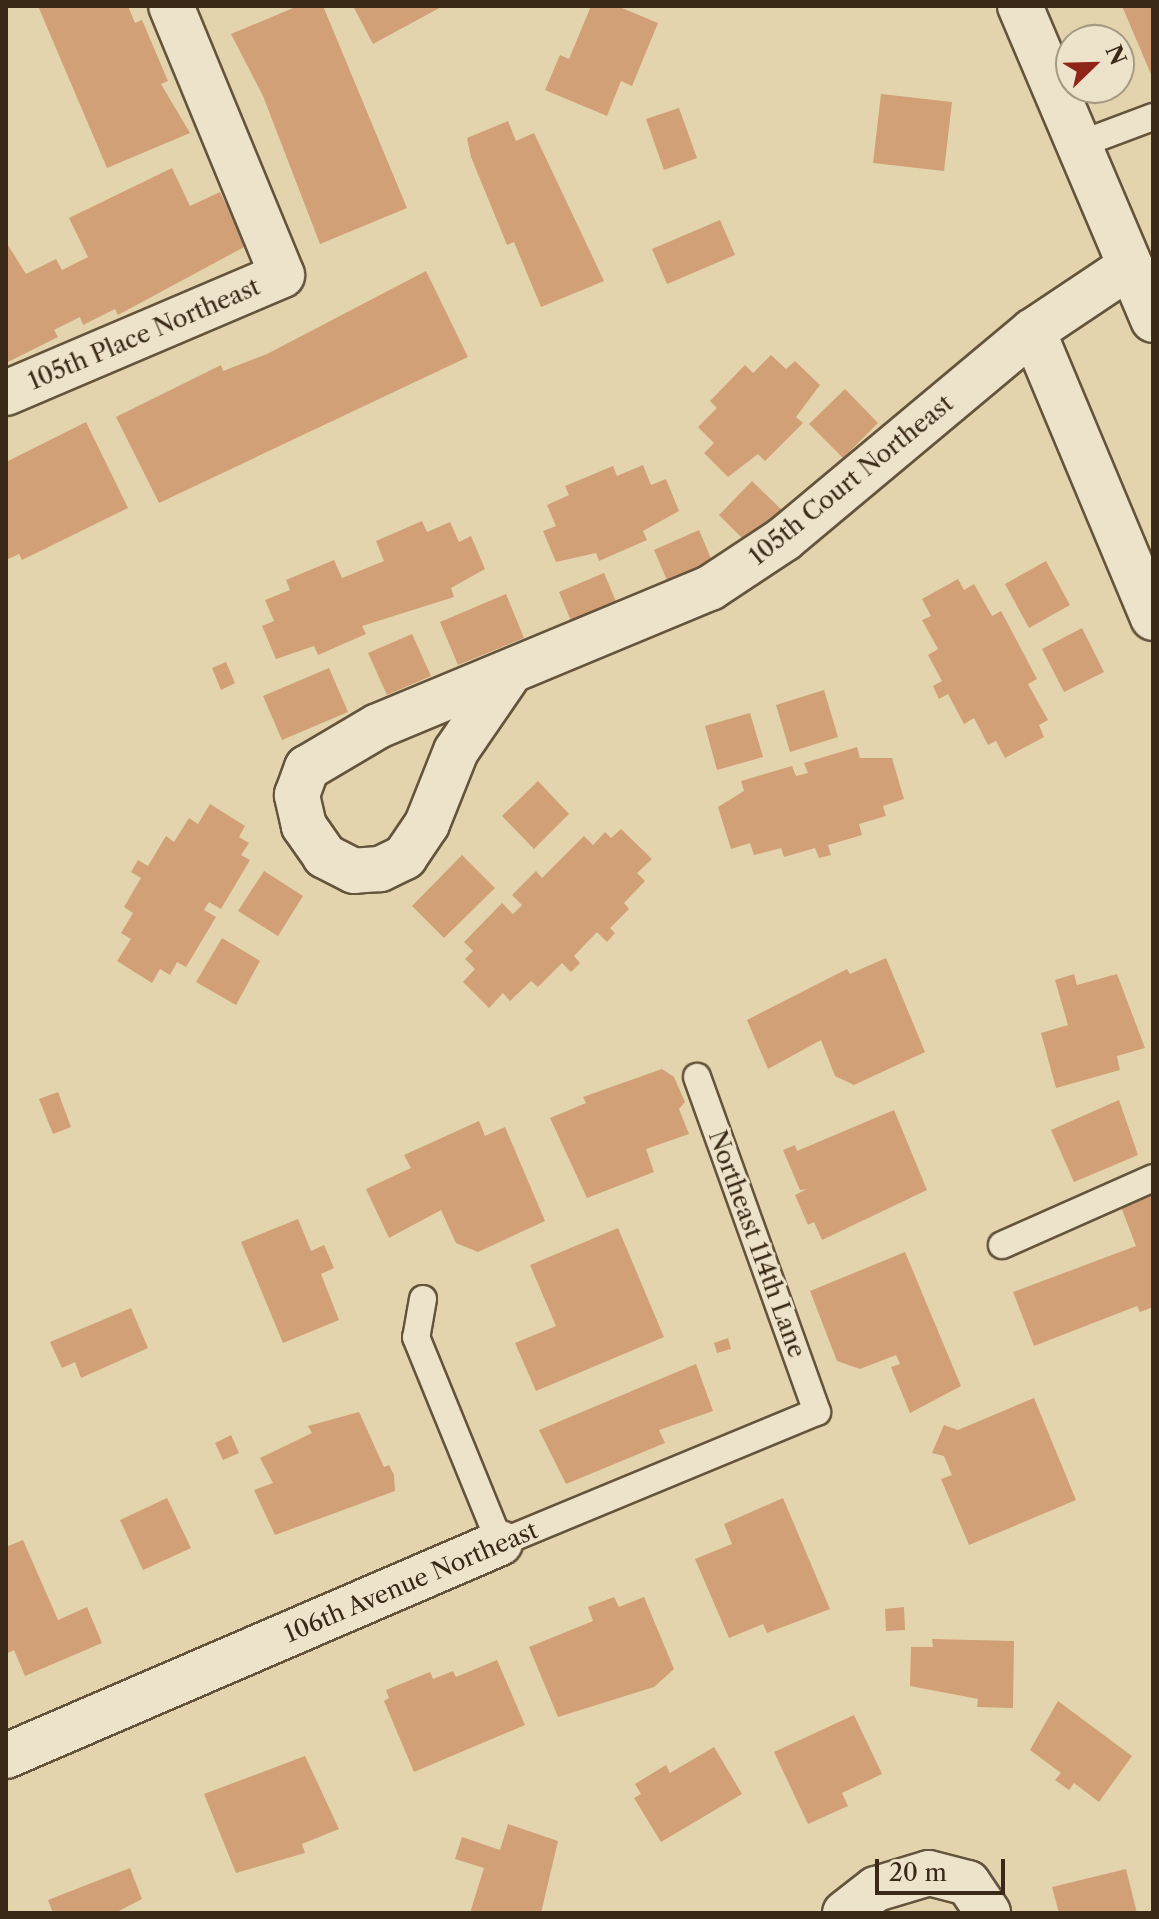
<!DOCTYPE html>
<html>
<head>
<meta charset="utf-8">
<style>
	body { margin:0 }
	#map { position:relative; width:1159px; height:1919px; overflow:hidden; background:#e3d4ad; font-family:"Libre Caslon Text",serif }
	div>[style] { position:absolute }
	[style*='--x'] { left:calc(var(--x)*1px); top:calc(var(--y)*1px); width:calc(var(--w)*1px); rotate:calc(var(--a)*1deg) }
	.building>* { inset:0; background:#d2a077 }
	.roads { filter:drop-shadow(2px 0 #64543c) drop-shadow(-2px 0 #64543c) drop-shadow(0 2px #64543c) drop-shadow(0 -2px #64543c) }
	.lane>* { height:26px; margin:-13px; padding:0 13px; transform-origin:13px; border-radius:13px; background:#ede3ca }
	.street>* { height:44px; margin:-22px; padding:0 22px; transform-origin:22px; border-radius:22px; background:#ede3ca }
	.secondary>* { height:44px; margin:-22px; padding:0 22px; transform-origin:22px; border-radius:22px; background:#ede3ca }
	span { translate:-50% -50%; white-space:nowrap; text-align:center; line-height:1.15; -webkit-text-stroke:6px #ede3ca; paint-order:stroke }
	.street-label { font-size:24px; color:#3a2917 }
	.frame { position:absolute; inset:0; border:8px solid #3a2917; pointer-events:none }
	.north { position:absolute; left:1055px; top:24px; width:80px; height:80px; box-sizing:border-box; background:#ede3ca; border:2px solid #a59982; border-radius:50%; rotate:67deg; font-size:22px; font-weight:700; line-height:32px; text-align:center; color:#3a2917 }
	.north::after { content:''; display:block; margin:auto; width:28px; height:36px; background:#8f2418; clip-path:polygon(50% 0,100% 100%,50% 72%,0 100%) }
	.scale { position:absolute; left:875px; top:1859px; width:130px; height:36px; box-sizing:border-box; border:4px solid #3a2917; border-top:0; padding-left:10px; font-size:24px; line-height:28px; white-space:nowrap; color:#3a2917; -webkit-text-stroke:6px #ede3ca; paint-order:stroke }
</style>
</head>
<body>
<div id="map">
	<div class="building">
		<div style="clip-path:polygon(38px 6px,128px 6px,135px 23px,142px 20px,168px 81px,161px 84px,190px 133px,107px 168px)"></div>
		<div style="clip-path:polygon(298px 6px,323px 6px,407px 208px,320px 244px,263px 96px,231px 34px)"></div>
		<div style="clip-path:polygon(353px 6px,443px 6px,373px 44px)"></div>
		<div style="clip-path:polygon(591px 6px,617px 6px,658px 23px,632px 86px,621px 81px,607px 116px,545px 90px,560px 55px,569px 59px)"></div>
		<div style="clip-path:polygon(1122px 6px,1153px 6px,1153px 79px)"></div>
		<div style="clip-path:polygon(881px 94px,952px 102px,944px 171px,873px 163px)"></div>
		<div style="clip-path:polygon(679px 108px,697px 158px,664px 170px,646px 119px)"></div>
		<div style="clip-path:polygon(508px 121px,516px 141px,534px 133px,604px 281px,541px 307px,514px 242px,507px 245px,471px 157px,467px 138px)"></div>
		<div style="clip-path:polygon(172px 168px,190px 206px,220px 192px,246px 246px,118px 315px,115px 309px,83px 325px,80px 317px,54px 330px,58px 337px,6px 363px,6px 242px,26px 274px,56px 259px,62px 270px,88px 257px,69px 218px)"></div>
		<div style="clip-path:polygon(720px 220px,735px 255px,667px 284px,652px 249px)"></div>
		<div style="clip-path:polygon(426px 271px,468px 357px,159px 503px,116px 417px,221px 365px,223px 371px,267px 354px)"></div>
		<div style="clip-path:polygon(771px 355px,786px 369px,795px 361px,820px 385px,796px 417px,803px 423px,765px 461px,758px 454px,728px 477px,704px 453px,714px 443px,698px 427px,717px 408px,710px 401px,745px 365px,753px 373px)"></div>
		<div style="clip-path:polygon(845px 389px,878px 423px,843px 458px,809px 424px)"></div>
		<div style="clip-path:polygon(86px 422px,128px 508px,22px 560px,19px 554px,6px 560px,6px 462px)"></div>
		<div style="clip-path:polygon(643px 465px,651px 485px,666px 479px,679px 511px,643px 531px,647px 540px,599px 561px,596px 553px,556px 562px,543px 531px,556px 526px,547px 505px,569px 495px,565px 486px,613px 466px,617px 476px)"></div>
		<div style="clip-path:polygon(752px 481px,786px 514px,752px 548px,719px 515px)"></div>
		<div style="clip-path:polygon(422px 521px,427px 532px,450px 522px,459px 542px,471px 536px,485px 569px,451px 588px,454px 597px,362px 626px,366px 634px,318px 655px,314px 646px,276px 659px,262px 626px,274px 621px,265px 600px,290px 590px,286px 580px,334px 560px,342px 578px,384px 561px,376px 541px)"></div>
		<div style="clip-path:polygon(699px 530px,718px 575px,673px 594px,654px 550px)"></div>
		<div style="clip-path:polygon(1046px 561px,1070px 605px,1029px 628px,1005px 584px)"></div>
		<div style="clip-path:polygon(604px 573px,622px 616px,577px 635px,559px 592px)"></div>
		<div style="clip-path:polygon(958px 579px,964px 590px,974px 584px,992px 616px,1001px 611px,1037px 679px,1028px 684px,1048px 720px,1039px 725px,1044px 737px,1005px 758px,996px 741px,988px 745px,974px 718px,964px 724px,948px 694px,939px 699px,933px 686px,942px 681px,928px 655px,938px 649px,922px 620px,931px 616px,922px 599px)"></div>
		<div style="clip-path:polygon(506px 594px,524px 638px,458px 665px,440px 622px)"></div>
		<div style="clip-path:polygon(1082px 628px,1104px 672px,1064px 692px,1042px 649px)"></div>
		<div style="clip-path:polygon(412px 634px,431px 676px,387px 695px,368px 653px)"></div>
		<div style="clip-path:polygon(226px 662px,235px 683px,221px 690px,212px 668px)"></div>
		<div style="clip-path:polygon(329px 668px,348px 712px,282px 740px,263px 696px)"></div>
		<div style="clip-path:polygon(824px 690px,838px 737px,790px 752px,776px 705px)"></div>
		<div style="clip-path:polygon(750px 713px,763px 757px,717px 770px,705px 726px)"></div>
		<div style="clip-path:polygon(857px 747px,860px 758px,892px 758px,904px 799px,883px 806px,886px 816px,859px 824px,862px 835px,828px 845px,831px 855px,819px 858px,815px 848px,784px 857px,781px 848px,754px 855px,750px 843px,731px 849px,718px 807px,744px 791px,741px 781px,792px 766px,796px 776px,808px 773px,804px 763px)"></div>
		<div style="clip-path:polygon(538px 781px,569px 814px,534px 849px,502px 816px)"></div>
		<div style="clip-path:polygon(210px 804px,245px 826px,239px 837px,249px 843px,241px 855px,250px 860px,221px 909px,209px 902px,204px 910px,216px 917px,186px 967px,177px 962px,170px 975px,160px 969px,152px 983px,117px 961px,131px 939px,121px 933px,133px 913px,124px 907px,141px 878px,131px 872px,138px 860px,148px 866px,166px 836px,174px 842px,189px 818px,198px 824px)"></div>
		<div style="clip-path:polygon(621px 829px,652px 859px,637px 873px,645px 881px,624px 903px,629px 909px,610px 928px,615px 933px,607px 942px,597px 932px,574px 956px,580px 963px,571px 972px,562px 963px,538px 987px,531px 981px,510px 1001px,503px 993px,489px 1008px,463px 982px,475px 969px,465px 959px,473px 951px,464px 942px,502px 903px,513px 914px,522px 905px,512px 895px,536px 871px,542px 878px,584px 836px,593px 845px,605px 832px,611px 838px)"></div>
		<div style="clip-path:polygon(462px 855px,495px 888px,444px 938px,412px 906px)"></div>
		<div style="clip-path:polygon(264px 871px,303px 896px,278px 936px,238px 911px)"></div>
		<div style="clip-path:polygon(222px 938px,260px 961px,236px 1005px,196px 982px)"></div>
		<div style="clip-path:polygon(886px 958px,925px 1052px,854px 1085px,835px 1076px,821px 1040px,768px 1069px,747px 1020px,847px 969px,850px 974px)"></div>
		<div style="clip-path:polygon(1074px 974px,1077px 985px,1117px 974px,1145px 1048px,1117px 1056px,1120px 1070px,1056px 1088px,1041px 1033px,1068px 1025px,1055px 980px)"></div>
		<div style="clip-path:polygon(662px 1069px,674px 1077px,685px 1102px,679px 1109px,689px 1134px,646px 1149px,654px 1172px,587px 1198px,550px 1118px,586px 1103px,583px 1097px)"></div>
		<div style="clip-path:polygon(58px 1092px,71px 1127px,53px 1134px,39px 1099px)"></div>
		<div style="clip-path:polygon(1119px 1100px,1138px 1155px,1074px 1182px,1051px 1130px)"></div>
		<div style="clip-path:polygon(894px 1110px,927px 1190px,822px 1240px,814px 1222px,808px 1225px,795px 1195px,807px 1189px,800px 1190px,783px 1150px,795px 1145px,797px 1151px)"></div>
		<div style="clip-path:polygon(479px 1121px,485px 1136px,505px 1127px,545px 1221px,478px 1252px,456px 1243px,441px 1210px,389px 1238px,366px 1189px,411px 1168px,404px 1155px)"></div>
		<div style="clip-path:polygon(1153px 1195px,1153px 1307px,1140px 1312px,1137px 1306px,1034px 1346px,1013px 1292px,1136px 1246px,1121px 1207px)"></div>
		<div style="clip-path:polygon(298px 1219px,311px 1251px,324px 1245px,334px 1268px,321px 1274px,339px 1320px,283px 1343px,241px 1242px)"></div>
		<div style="clip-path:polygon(618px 1228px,664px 1337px,536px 1391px,515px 1343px,556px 1326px,530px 1265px)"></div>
		<div style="clip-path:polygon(905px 1252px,961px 1386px,910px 1413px,891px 1367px,900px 1364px,896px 1355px,860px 1369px,837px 1361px,810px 1291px)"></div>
		<div style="clip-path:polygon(131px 1308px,148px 1348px,81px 1378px,75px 1362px,62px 1368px,50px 1342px)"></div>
		<div style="clip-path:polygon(728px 1338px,731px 1349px,717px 1353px,714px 1343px)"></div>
		<div style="clip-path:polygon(696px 1364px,713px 1411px,659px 1430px,665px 1443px,566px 1484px,539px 1430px)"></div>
		<div style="clip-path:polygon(1034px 1398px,1076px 1500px,969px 1545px,941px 1479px,952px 1475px,944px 1456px,932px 1453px,944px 1425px,958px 1430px)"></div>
		<div style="clip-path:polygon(359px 1412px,384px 1467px,389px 1465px,394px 1475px,395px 1491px,275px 1535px,254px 1490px,273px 1483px,260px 1458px,312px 1433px,308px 1426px)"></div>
		<div style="clip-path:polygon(231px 1435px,239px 1453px,223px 1460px,215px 1443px)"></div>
		<div style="clip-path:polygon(167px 1498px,191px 1548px,143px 1570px,120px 1520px)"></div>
		<div style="clip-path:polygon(783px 1498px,830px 1609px,767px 1633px,763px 1624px,729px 1638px,695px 1559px,732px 1544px,724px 1524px)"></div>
		<div style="clip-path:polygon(23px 1540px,58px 1620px,87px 1607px,102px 1643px,25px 1676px,14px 1650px,6px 1654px,6px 1547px)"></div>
		<div style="clip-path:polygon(614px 1597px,619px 1607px,644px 1597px,674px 1669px,654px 1687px,558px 1717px,529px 1647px,593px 1621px,588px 1607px)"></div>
		<div style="clip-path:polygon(904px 1607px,905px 1630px,886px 1631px,885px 1609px)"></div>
		<div style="clip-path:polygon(932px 1639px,1014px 1641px,1013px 1708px,977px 1707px,978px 1699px,910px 1686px,911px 1647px,933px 1647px)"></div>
		<div style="clip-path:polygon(497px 1660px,525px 1725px,414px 1772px,384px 1701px,389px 1698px,386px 1690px,430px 1672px,433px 1679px,453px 1671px,456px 1677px)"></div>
		<div style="clip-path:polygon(1058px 1701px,1132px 1756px,1099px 1802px,1074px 1783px,1069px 1790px,1055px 1780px,1061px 1773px,1030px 1750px)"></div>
		<div style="clip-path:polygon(854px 1715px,882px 1774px,842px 1793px,848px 1806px,808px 1824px,774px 1752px)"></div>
		<div style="clip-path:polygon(714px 1747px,742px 1794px,661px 1842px,634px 1798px,641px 1794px,635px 1784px,666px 1765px,670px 1773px)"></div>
		<div style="clip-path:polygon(305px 1756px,339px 1829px,302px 1844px,305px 1853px,236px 1873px,204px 1794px)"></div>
		<div style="clip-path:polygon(508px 1824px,558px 1841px,541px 1913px,470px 1913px,484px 1868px,455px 1859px,462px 1837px,500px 1850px)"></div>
		<div style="clip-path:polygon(130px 1868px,142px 1899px,115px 1913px,53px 1913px,48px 1900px)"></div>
		<div style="clip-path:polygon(1126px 1869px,1137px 1913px,1059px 1913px,1052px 1887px)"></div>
	</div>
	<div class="roads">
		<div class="lane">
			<div style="--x:1078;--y:145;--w:80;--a:-20.5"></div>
			<div style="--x:1002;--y:1245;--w:165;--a:-23.9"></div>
			<div style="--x:423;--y:1299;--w:39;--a:100"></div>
			<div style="--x:416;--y:1337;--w:222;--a:67.8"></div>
			<div style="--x:500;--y:1543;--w:343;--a:-22.5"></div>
			<div style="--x:817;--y:1412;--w:356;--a:-109.7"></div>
		</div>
		<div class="street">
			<div style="--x:1033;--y:331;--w:311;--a:67.3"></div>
			<div style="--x:6;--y:393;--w:300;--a:-23.1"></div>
			<div style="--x:282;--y:275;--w:291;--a:-112.4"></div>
			<div style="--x:506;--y:678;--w:88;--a:124.4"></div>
			<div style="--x:456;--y:751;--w:79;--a:111.7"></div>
			<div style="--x:427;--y:824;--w:40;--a:124"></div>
			<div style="--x:405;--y:857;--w:28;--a:154"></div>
			<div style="--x:380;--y:869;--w:26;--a:176"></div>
			<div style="--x:354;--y:871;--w:33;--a:-153"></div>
			<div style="--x:325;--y:856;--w:37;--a:-125"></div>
			<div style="--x:304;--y:826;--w:32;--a:-103"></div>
			<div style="--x:297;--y:795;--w:29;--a:-70"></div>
			<div style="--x:307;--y:768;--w:82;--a:-30.6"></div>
			<div style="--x:378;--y:726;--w:360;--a:-22.6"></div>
			<div style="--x:710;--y:588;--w:89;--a:-33.5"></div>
			<div style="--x:784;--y:539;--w:324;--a:-39.9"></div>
			<div style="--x:1033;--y:331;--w:117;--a:-33.8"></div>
			<div style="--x:6;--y:1756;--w:538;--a:-23.32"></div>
			<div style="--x:845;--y:1913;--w:39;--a:-38"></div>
			<div style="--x:876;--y:1889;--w:55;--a:-16.8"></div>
			<div style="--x:929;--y:1873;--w:40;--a:14.4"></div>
			<div style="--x:968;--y:1883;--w:36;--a:56"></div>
		</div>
		<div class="secondary">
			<div style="--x:1020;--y:6;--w:341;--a:67"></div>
		</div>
	</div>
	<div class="street-label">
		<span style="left:144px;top:334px;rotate:-23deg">105th Place Northeast</span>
		<span style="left:851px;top:480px;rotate:-39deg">105th Court Northeast</span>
		<span style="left:757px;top:1244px;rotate:70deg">Northeast 114th Lane</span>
		<span style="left:411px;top:1582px;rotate:-23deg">106th Avenue Northeast</span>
	</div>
	<div class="frame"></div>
	<div class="north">N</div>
	<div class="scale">20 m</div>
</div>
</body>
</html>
